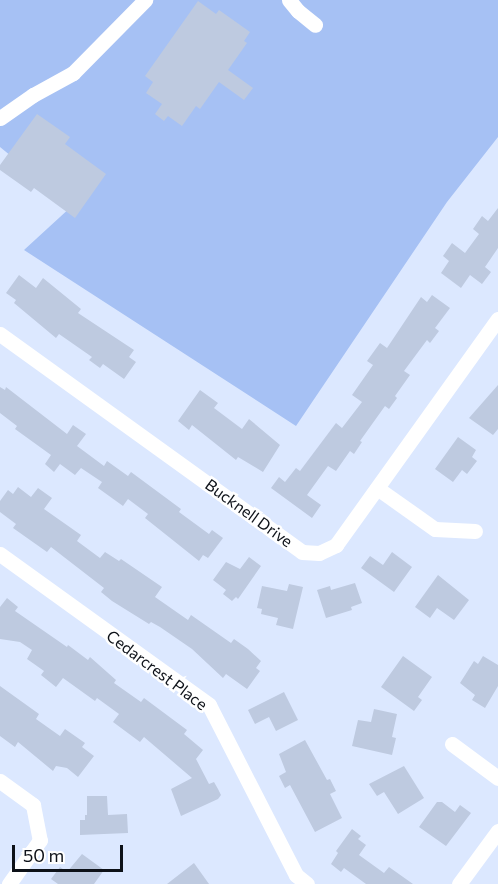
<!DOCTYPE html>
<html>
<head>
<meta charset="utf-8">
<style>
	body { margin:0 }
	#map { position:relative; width:498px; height:884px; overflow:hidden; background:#dce8ff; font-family:Commissioner,sans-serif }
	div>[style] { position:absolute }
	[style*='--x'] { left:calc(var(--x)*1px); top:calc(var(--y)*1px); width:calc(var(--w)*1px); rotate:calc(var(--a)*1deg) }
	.green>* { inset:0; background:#a6c1f4 }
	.building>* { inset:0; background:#becae0 }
	.minor>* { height:15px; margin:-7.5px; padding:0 7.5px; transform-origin:7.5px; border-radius:7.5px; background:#fff }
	span { translate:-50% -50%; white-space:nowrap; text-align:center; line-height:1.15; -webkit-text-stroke:5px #fff; paint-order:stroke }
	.street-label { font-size:16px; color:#0d1118 }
	.scale { position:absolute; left:12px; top:845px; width:111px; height:27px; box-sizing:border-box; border:3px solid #0d1118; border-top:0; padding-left:8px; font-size:18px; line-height:21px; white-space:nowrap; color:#0d1118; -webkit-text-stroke:4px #fff; paint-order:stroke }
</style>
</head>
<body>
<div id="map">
	<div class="green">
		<div style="clip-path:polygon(0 0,498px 0,498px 137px,447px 202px,296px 426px,24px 250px,72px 206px,0 147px)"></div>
	</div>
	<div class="building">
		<div style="clip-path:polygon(198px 1px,216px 14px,219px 10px,250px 32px,244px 41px,247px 43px,228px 70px,253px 88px,244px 100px,219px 82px,200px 109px,196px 106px,182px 126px,168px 116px,164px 121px,155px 114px,162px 104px,146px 93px,153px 82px,145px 76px)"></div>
		<div style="clip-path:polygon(37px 114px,70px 137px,65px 144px,106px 174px,75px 218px,34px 188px,31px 192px,0 170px,0 165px)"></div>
		<div style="clip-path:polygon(498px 208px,498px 248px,485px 267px,491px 272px,482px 284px,470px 275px,461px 288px,441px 273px,449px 261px,443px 256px,452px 243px,465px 253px,479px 234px,473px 229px,482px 216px,488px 221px)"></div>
		<div style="clip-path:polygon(19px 275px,36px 288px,43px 278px,81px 309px,78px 313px,134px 350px,129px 357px,136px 362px,124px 379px,103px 364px,100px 368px,89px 360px,92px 357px,59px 334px,56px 338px,14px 303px,16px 300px,6px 293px)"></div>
		<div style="clip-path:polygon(432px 295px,450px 308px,435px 328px,439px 331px,430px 343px,427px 340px,404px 371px,410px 375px,395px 396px,397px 398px,389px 409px,385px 406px,360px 441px,362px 442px,354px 454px,350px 451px,336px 471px,328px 466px,307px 495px,321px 505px,312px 518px,271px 488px,279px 477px,285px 482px,296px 468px,300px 471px,336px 423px,342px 428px,362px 402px,352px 395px,373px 365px,367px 361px,380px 343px,387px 348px,421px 297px,427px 302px)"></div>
		<div style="clip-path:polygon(498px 385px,498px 429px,493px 435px,469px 418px)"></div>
		<div style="clip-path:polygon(0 387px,5px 390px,6px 387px,67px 434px,73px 425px,86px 434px,77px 446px,104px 466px,107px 461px,128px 476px,131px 472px,181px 509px,179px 512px,209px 534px,212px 530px,223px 538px,208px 558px,203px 555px,199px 561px,145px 518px,148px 514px,128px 499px,123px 506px,98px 488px,102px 482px,81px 468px,75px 475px,60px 464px,54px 472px,45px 464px,51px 455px,15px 429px,17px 426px,0 413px)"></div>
		<div style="clip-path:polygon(200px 390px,218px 403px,214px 408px,242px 429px,249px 419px,280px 445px,263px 472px,238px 457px,236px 460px,192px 425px,189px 430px,178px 421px)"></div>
		<div style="clip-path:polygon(458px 437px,476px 450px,472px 457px,477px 461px,467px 474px,462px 470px,453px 482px,435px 469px)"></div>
		<div style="clip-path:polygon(18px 487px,31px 497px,38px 488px,52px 498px,44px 509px,81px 535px,77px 541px,100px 558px,105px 552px,119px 561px,121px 559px,162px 587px,155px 597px,188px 620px,191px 615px,231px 643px,234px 639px,248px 649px,261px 661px,256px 668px,260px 671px,247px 689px,226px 674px,223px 678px,192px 649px,160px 627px,151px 622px,149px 624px,112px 601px,101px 592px,104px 588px,51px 547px,47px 552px,13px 528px,16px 524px,0 512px,0 501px,8px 490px,13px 494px)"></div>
		<div style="clip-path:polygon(392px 552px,412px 567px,394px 592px,361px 568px,370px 556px,383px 565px)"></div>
		<div style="clip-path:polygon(249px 557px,261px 566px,238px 599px,236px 597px,232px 601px,223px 594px,226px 590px,213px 580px,226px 562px,240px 569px)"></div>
		<div style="clip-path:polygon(438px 575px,469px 600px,454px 620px,437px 608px,430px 618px,415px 607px)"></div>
		<div style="clip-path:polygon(355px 583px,362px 603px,351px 607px,352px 610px,326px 618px,317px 590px,330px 586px,331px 590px)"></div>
		<div style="clip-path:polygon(289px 584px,303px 587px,293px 629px,276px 625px,278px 618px,261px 614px,262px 609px,257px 608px,262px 586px,287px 591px)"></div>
		<div style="clip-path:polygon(7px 598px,18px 607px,15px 611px,67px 647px,68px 645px,88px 660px,90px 657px,116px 680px,114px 683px,141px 702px,144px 698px,187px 730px,184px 734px,203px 750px,196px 759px,209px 784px,214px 782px,218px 789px,221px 795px,218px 799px,181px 816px,171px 789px,192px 778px,144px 737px,140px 742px,113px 722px,119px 714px,97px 698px,95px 701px,63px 678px,56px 687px,41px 675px,44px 671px,27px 659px,32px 650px,20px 642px,0 639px,0 607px)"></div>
		<div style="clip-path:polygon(403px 656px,432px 677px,418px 697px,422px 700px,414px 711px,381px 687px)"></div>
		<div style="clip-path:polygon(483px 656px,498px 665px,498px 686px,485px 708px,472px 700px,475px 695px,460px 683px,474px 661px,478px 664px)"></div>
		<div style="clip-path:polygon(0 686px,39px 714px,36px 719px,60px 736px,65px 729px,85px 743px,82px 747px,94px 756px,78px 777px,67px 768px,56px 766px,53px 771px,18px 742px,15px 747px,0 736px)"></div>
		<div style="clip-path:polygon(284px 692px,298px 720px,276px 731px,269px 717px,255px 724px,248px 710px)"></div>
		<div style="clip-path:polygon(374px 709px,397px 714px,392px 737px,396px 738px,392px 755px,352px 746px,358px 720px,371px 722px)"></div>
		<div style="clip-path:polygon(305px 740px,327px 780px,330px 779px,336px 791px,330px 794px,342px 818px,315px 832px,290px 785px,285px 788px,279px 776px,286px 772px,279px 754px)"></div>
		<div style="clip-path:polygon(404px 766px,424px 798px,398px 814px,384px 792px,377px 796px,369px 784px)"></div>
		<div style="clip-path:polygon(87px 796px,107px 796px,108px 815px,127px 814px,128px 833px,80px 835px,80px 820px,85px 820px,85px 815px,87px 815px)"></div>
		<div style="clip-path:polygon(437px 802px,442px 802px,455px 812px,460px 805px,471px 813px,446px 846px,419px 827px)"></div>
		<div style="clip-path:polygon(352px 829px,361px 836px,358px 839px,366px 845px,359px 855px,384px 873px,389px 867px,413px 884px,366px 884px,344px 868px,341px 872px,331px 864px,338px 853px,336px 851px)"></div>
		<div style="clip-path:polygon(82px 854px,104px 870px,94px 884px,58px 884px,51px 879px,60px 867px,67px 872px)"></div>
		<div style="clip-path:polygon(194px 863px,209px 884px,167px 884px)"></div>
	</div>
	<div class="minor">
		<div style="--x:289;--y:0;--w:14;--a:51"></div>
		<div style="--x:298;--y:11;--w:22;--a:39"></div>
		<div style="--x:0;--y:118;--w:40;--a:-34.9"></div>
		<div style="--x:33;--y:95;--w:46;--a:-28.8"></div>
		<div style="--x:73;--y:73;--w:103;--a:-45.4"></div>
		<div style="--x:0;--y:334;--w:372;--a:35.8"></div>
		<div style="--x:302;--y:552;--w:17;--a:3"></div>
		<div style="--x:319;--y:553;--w:19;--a:-25"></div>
		<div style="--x:336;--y:545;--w:278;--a:-54.4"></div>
		<div style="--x:377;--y:488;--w:71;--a:35.3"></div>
		<div style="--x:435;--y:529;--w:40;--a:2.9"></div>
		<div style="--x:0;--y:554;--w:258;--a:35.8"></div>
		<div style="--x:209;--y:705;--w:191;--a:62.9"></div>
		<div style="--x:296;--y:875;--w:14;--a:39"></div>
		<div style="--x:452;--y:744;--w:57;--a:36.5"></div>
		<div style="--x:0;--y:781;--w:41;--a:36"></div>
		<div style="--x:33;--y:805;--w:36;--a:79"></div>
		<div style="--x:40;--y:840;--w:54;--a:125.2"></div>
		<div style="--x:459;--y:884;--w:66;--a:-53.7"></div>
	</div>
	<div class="street-label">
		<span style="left:249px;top:513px;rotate:36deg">Bucknell Drive</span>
		<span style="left:157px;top:670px;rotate:37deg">Cedarcrest Place</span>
	</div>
	<div class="scale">50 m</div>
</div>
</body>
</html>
